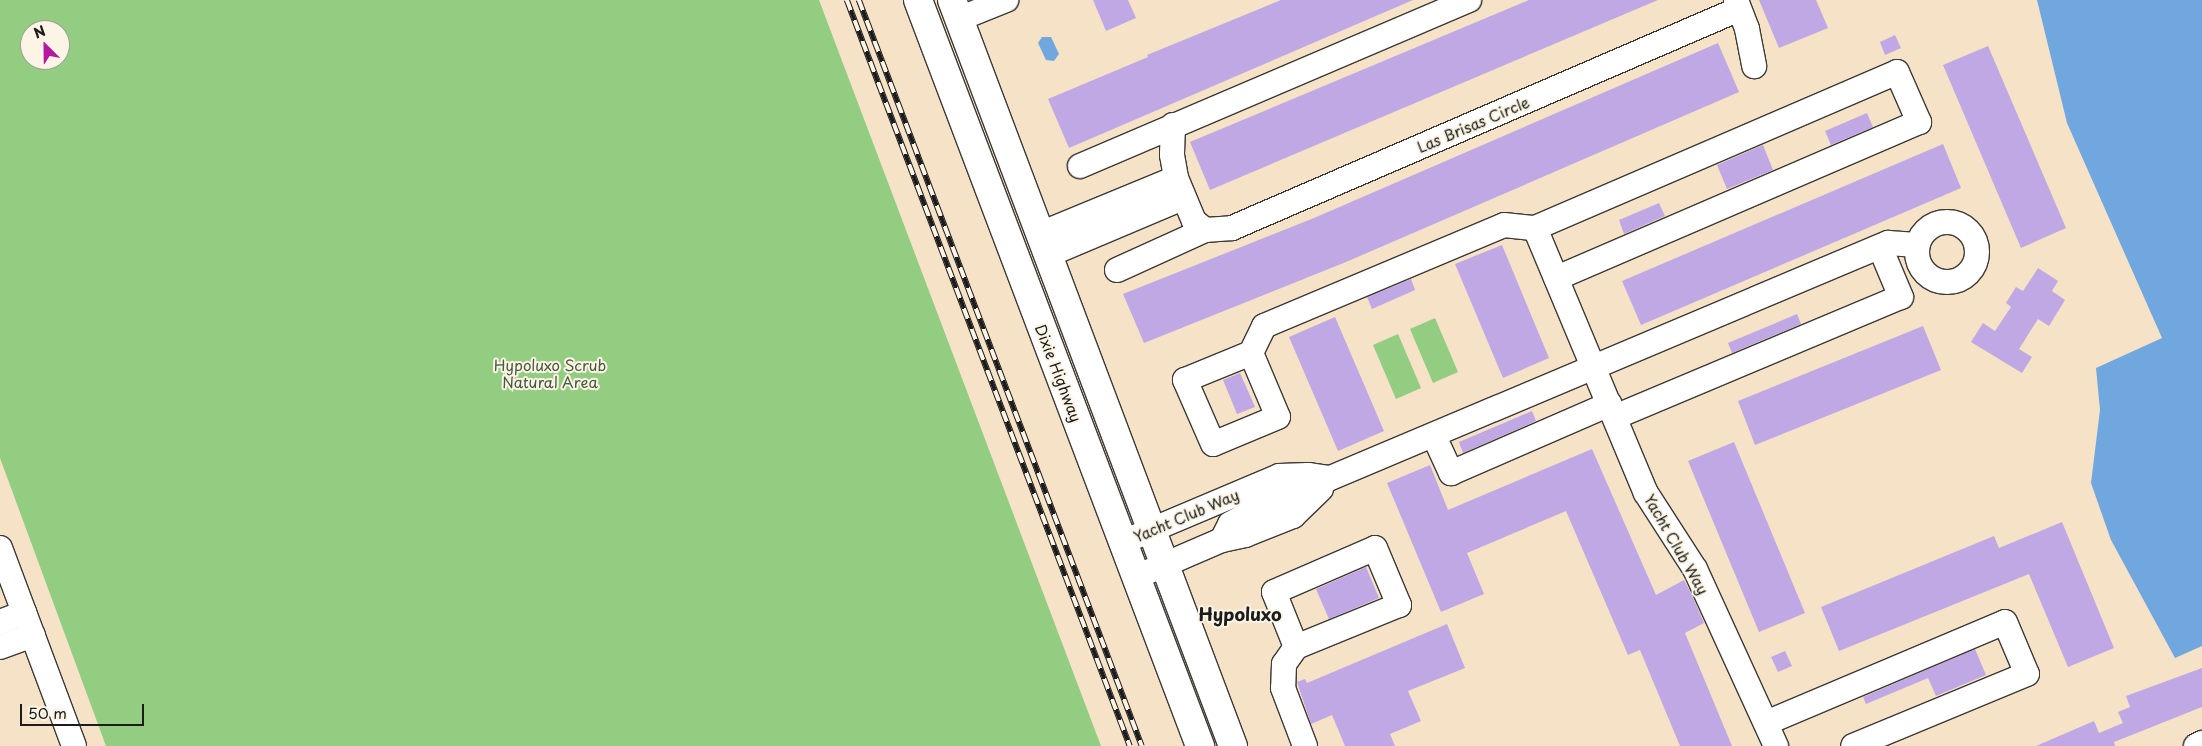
<!DOCTYPE html>
<html>
<head>
<meta charset="utf-8">
<style>
	body { margin:0 }
	#map { position:relative; width:2202px; height:746px; overflow:hidden; background:#f5e2c7; font-family:"Playpen Sans",sans-serif }
	div>[style] { position:absolute }
	[style*='--x'] { left:calc(var(--x)*1px); top:calc(var(--y)*1px); width:calc(var(--w)*1px); rotate:calc(var(--a)*1deg) }
	.green>* { inset:0; background:#92cd82 }
	.water>* { inset:0; background:#71a7df }
	.building>* { inset:0; background:#c0a8e4 }
	.roads { filter:drop-shadow(1px 0 #3d3a36) drop-shadow(-1px 0 #3d3a36) drop-shadow(0 1px #3d3a36) drop-shadow(0 -1px #3d3a36) }
	.minor>* { height:24px; margin:-12px; padding:0 12px; transform-origin:12px; border-radius:12px; background:#fff }
	.minor>.ring { margin:-12px; padding:0; box-sizing:content-box; background:none; border:24px solid #fff; border-radius:50% }
	.major>* { height:28px; margin:-14px; padding:0 14px; transform-origin:14px; border-radius:14px; background:#fff }
	.rail>* { height:5.5px; margin-top:-2.75px; transform-origin:0; background:repeating-linear-gradient(90deg,#fcf5e5 0 11px,#1c1c1c 0 22px); box-sizing:border-box; border-block:1px solid #1c1c1c }
	span { translate:-50% -50%; white-space:nowrap; text-align:center; line-height:1.15; -webkit-text-stroke:4px #fcf5e5; paint-order:stroke }
	.street-label { font-size:15px; color:#1c1c1c }
	.park-label { font-size:15px; color:#455a40 }
	.quarter-label { font-size:18px; color:#1c1c1c; font-weight:700 }
	.north { position:absolute; left:20px; top:20px; width:50px; height:50px; box-sizing:border-box; background:#fcf5e5; border:1px solid #a29e95; border-radius:50%; rotate:337deg; font-size:14px; font-weight:700; line-height:20px; text-align:center; color:#1c1c1c }
	.north::after { content:''; display:block; margin:auto; width:18px; height:22px; background:#b5179e; clip-path:polygon(50% 0,100% 100%,50% 72%,0 100%) }
	.scale { position:absolute; left:20px; top:704px; width:124px; height:22px; box-sizing:border-box; border:2px solid #1c1c1c; border-top:0; padding-left:6px; font-size:15px; line-height:18px; white-space:nowrap; color:#1c1c1c; -webkit-text-stroke:4px #fcf5e5; paint-order:stroke }
</style>
</head>
<body>
<div id="map">
	<div class="green">
		<div style="clip-path:polygon(evenodd,0 0,819px 0,1101px 746px,106px 746px,0 458px,0 0,30px 30px,60px 30px,60px 60px,30px 60px,30px 30px)"></div>
		<div style="clip-path:polygon(1435px 318px,1458px 372px,1433px 383px,1410px 329px)"></div>
		<div style="clip-path:polygon(1398px 334px,1421px 388px,1396px 399px,1373px 345px)"></div>
	</div>
	<div class="water">
		<div style="clip-path:polygon(2037px 0,2202px 0,2202px 646px,2175px 658px,2111px 540px,2091px 483px,2100px 410px,2096px 368px,2162px 338px,2067px 123px)"></div>
		<div style="clip-path:polygon(1042px 37px,1051px 37px,1059px 54px,1054px 61px,1046px 60px,1038px 43px)"></div>
	</div>
	<div class="building">
		<div style="clip-path:polygon(1093px 0,1128px 0,1136px 18px,1106px 31px)"></div>
		<div style="clip-path:polygon(1281px 0,1413px 0,1069px 148px,1048px 99px,1148px 57px,1147px 55px)"></div>
		<div style="clip-path:polygon(1529px 0,1658px 0,1210px 190px,1190px 142px)"></div>
		<div style="clip-path:polygon(1759px 0,1816px 0,1828px 28px,1779px 48px)"></div>
		<div style="clip-path:polygon(1895px 35px,1901px 48px,1885px 55px,1880px 42px)"></div>
		<div style="clip-path:polygon(1718px 43px,1739px 92px,1346px 262px,1144px 343px,1123px 294px,1314px 218px)"></div>
		<div style="clip-path:polygon(1988px 46px,2066px 228px,2021px 248px,1943px 65px)"></div>
		<div style="clip-path:polygon(1867px 113px,1873px 127px,1831px 145px,1825px 131px)"></div>
		<div style="clip-path:polygon(1943px 144px,1961px 188px,1641px 325px,1622px 281px)"></div>
		<div style="clip-path:polygon(1763px 145px,1773px 170px,1727px 189px,1717px 165px)"></div>
		<div style="clip-path:polygon(1659px 203px,1665px 216px,1624px 234px,1619px 220px)"></div>
		<div style="clip-path:polygon(1502px 245px,1549px 358px,1503px 378px,1455px 264px)"></div>
		<div style="clip-path:polygon(2038px 268px,2058px 281px,2052px 291px,2065px 300px,2049px 326px,2038px 319px,2019px 349px,2032px 357px,2022px 373px,1971px 342px,1983px 323px,1995px 331px,2011px 307px,2006px 303px,2016px 287px,2023px 291px)"></div>
		<div style="clip-path:polygon(1411px 279px,1415px 290px,1372px 309px,1367px 297px)"></div>
		<div style="clip-path:polygon(1797px 314px,1801px 324px,1732px 353px,1728px 343px)"></div>
		<div style="clip-path:polygon(1335px 317px,1384px 431px,1338px 451px,1289px 337px)"></div>
		<div style="clip-path:polygon(1923px 326px,1941px 370px,1755px 445px,1738px 401px)"></div>
		<div style="clip-path:polygon(1240px 373px,1255px 407px,1237px 414px,1223px 380px)"></div>
		<div style="clip-path:polygon(1532px 411px,1536px 421px,1463px 453px,1459px 442px)"></div>
		<div style="clip-path:polygon(1734px 442px,1805px 613px,1759px 632px,1688px 461px)"></div>
		<div style="clip-path:polygon(1592px 449px,1656px 595px,1684px 580px,1691px 593px,1704px 623px,1685px 633px,1732px 746px,1680px 746px,1640px 650px,1628px 655px,1566px 511px,1467px 553px,1484px 594px,1441px 612px,1387px 483px,1430px 465px,1448px 510px)"></div>
		<div style="clip-path:polygon(2062px 522px,2114px 648px,2068px 667px,2029px 574px,1839px 651px,1821px 607px,1994px 536px,1999px 548px)"></div>
		<div style="clip-path:polygon(1366px 567px,1379px 598px,1329px 619px,1316px 589px)"></div>
		<div style="clip-path:polygon(1447px 624px,1465px 668px,1408px 691px,1421px 721px,1390px 734px,1395px 746px,1345px 746px,1332px 715px,1311px 724px,1297px 682px,1305px 679px,1307px 683px)"></div>
		<div style="clip-path:polygon(1975px 649px,1986px 675px,1936px 696px,1928px 678px,1866px 704px,1863px 697px)"></div>
		<div style="clip-path:polygon(1785px 651px,1792px 666px,1778px 672px,1771px 657px)"></div>
		<div style="clip-path:polygon(2202px 668px,2202px 707px,2114px 742px,2115px 746px,2036px 746px,2094px 721px,2099px 733px,2123px 723px,2118px 712px,2130px 707px,2126px 696px)"></div>
	</div>
	<div class="roads">
		<div class="minor">
			<div style="--x:1736;--y:0;--w:31;--a:69"></div>
			<div style="--x:1747;--y:29;--w:38;--a:79"></div>
			<div style="--x:959;--y:19;--w:51;--a:-22"></div>
			<div style="--x:1173;--y:125;--w:30;--a:92"></div>
			<div style="--x:1172;--y:155;--w:23;--a:80"></div>
			<div style="--x:1176;--y:178;--w:47;--a:67.3"></div>
			<div style="--x:1194;--y:221;--w:14;--a:39"></div>
			<div style="--x:1080;--y:166;--w:423;--a:-23.1"></div>
			<div class="ring" style="left:1917px;top:222px;width:36px;height:36px"></div>
			<div style="--x:1535;--y:228;--w:394;--a:-23.3"></div>
			<div style="--x:1897;--y:72;--w:55;--a:66.3"></div>
			<div style="--x:1919;--y:122;--w:395;--a:156.7"></div>
			<div style="--x:1040;--y:234;--w:147;--a:-22.4"></div>
			<div style="--x:1048;--y:255;--w:147;--a:-22.9"></div>
			<div style="--x:1117;--y:270;--w:97;--a:-24.4"></div>
			<div style="--x:1205;--y:230;--w:27;--a:-4"></div>
			<div style="--x:1232;--y:228;--w:552;--a:-23.36"></div>
			<div style="--x:1251;--y:353;--w:69;--a:67.1"></div>
			<div style="--x:1278;--y:417;--w:70;--a:157.4"></div>
			<div style="--x:1213;--y:444;--w:70;--a:-113.6"></div>
			<div style="--x:1185;--y:380;--w:71;--a:-22.2"></div>
			<div style="--x:1251;--y:353;--w:30;--a:-64"></div>
			<div style="--x:1264;--y:326;--w:260;--a:-22.8"></div>
			<div style="--x:1504;--y:225;--w:31;--a:6"></div>
			<div style="--x:1535;--y:228;--w:287;--a:67.3"></div>
			<div style="--x:1646;--y:493;--w:90;--a:57.2"></div>
			<div style="--x:1695;--y:569;--w:195;--a:65.4"></div>
			<div style="--x:1615;--y:417;--w:310;--a:-22.8"></div>
			<div style="--x:1901;--y:297;--w:54;--a:-112.8"></div>
			<div style="--x:1434;--y:436;--w:41;--a:65.3"></div>
			<div style="--x:1451;--y:473;--w:173;--a:-23.5"></div>
			<div style="--x:1222;--y:540;--w:18;--a:-63"></div>
			<div style="--x:1230;--y:524;--w:31;--a:-29"></div>
			<div style="--x:1257;--y:509;--w:685;--a:-22.86"></div>
			<div style="--x:1888;--y:243;--w:29;--a:4"></div>
			<div style="--x:1123;--y:542;--w:169;--a:-22.9"></div>
			<div style="--x:1279;--y:476;--w:29;--a:-2"></div>
			<div style="--x:1308;--y:475;--w:22;--a:8"></div>
			<div style="--x:0;--y:548;--w:211;--a:69.5"></div>
			<div style="--x:1136;--y:577;--w:94;--a:-23.3"></div>
			<div style="--x:1222;--y:540;--w:24;--a:-12"></div>
			<div style="--x:1245;--y:535;--w:52;--a:-21.6"></div>
			<div style="--x:1293;--y:516;--w:39;--a:-44"></div>
			<div style="--x:0;--y:622;--w:26;--a:-21"></div>
			<div style="--x:0;--y:647;--w:35;--a:-20"></div>
			<div style="--x:1296;--y:647;--w:59;--a:-111.8"></div>
			<div style="--x:1274;--y:592;--w:110;--a:-23.5"></div>
			<div style="--x:1375;--y:548;--w:62;--a:67.2"></div>
			<div style="--x:1399;--y:605;--w:111;--a:157.8"></div>
			<div style="--x:1296;--y:647;--w:21;--a:125"></div>
			<div style="--x:1284;--y:664;--w:24;--a:92"></div>
			<div style="--x:1283;--y:688;--w:62;--a:69.2"></div>
			<div style="--x:1766;--y:723;--w:259;--a:-22.9"></div>
			<div style="--x:2005;--y:622;--w:56;--a:67.1"></div>
			<div style="--x:2027;--y:674;--w:188;--a:157.5"></div>
			<div style="--x:2196;--y:746;--w:7;--a:-27"></div>
		</div>
		<div class="major">
			<div style="--x:918;--y:0;--w:798;--a:69.29"></div>
			<div style="--x:952;--y:0;--w:797;--a:69.36"></div>
		</div>
	</div>
	<div class="rail">
		<div style="--x:847;--y:0;--w:798;--a:69.23"></div>
		<div style="--x:859;--y:0;--w:798;--a:69.23"></div>
	</div>
	<div class="street-label">
		<span style="left:1473px;top:124px;rotate:-23deg">Las Brisas Circle</span>
		<span style="left:1059px;top:373px;rotate:69deg">Dixie Highway</span>
		<span style="left:1186px;top:515px;rotate:-23deg">Yacht Club Way</span>
		<span style="left:1677px;top:544px;rotate:60deg">Yacht Club Way</span>
	</div>
	<div class="park-label">
		<span style="left:550px;top:373px">Hypoluxo Scrub<br>Natural Area</span>
	</div>
	<div class="quarter-label">
		<span style="left:1240px;top:614px">Hypoluxo</span>
	</div>
	<div class="north">N</div>
	<div class="scale">50 m</div>
</div>
</body>
</html>
